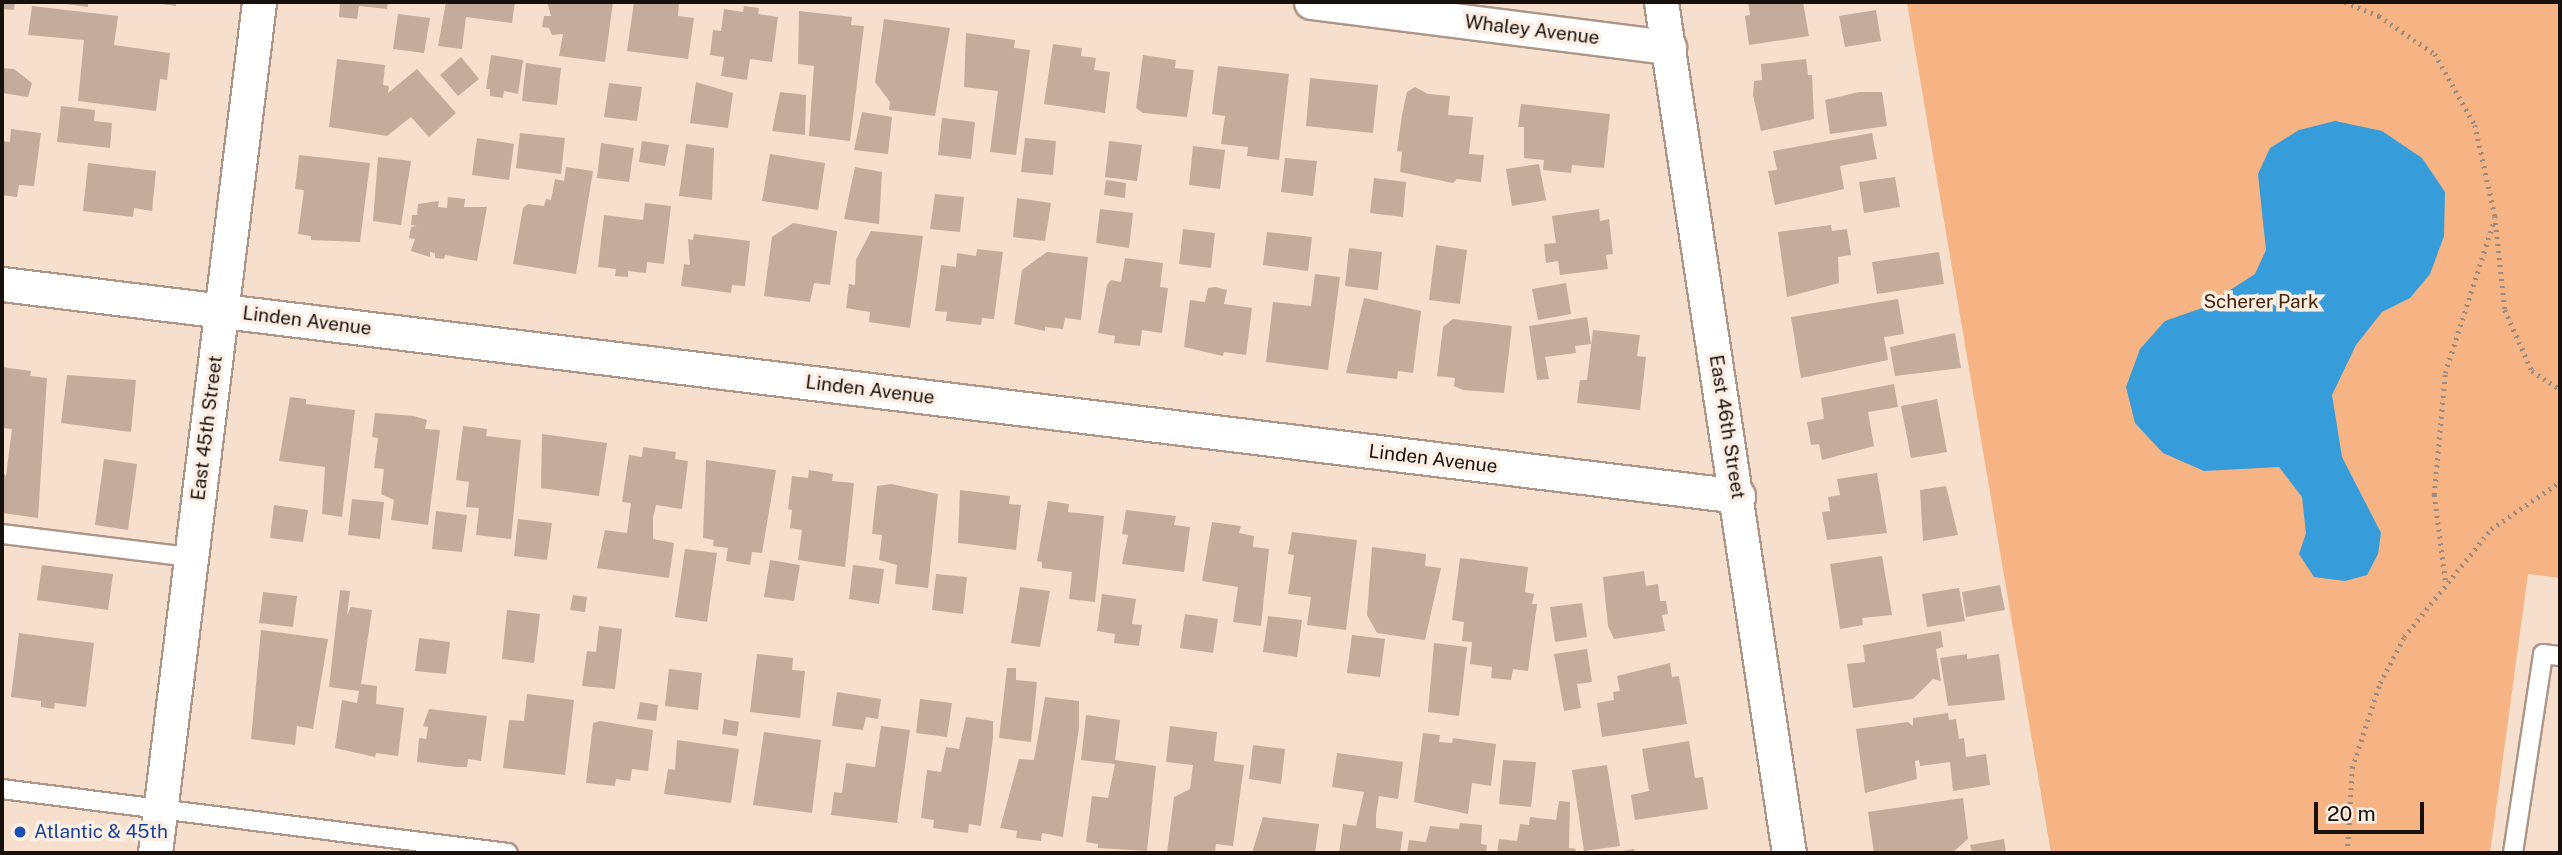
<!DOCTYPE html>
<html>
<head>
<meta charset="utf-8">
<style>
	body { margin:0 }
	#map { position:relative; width:2562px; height:855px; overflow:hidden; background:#f7dfce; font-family:"Public Sans",sans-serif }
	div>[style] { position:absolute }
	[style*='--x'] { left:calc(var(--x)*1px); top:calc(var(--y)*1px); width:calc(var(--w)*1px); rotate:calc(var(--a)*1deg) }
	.green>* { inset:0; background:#f6b384 }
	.water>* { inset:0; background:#369cda }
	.building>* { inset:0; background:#c3ac9c }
	.path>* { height:4.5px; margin-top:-2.25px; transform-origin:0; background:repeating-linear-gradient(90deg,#9c8a7e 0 2px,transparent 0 7px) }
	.roads { filter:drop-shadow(2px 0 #ad9687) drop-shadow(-2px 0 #ad9687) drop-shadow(0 2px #ad9687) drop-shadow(0 -2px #ad9687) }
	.service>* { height:18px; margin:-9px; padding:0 9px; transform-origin:9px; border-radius:9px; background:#fff }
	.minor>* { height:33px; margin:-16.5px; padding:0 16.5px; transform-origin:16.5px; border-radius:16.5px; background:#fff }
	.dots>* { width:19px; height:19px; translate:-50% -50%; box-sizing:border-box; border:4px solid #fdeee4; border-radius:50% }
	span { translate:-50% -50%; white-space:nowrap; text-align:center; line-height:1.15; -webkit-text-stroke:7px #fdeee4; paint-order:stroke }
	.street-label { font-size:19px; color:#18100a }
	.park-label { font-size:19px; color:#432106 }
	.transit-label { font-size:19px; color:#164399 }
	.left { translate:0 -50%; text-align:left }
	.frame { position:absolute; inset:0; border:4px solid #18100a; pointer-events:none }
	.scale { position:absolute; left:2314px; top:802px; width:110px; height:32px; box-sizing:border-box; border:4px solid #18100a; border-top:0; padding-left:9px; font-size:21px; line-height:24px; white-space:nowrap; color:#18100a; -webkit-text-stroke:5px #fdeee4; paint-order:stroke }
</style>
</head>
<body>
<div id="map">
	<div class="green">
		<div style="clip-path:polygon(1907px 2px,2560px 2px,2560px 578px,2528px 574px,2490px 853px,2051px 853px)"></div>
	</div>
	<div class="water">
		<div style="clip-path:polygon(2335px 121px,2382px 131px,2422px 158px,2445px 192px,2444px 236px,2430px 274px,2410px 298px,2382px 312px,2356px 345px,2332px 395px,2342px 457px,2381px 533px,2378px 554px,2367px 575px,2345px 581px,2314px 577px,2299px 554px,2306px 533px,2302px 497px,2279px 467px,2204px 471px,2163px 453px,2135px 423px,2126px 387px,2140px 349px,2165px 321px,2202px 308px,2255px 274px,2266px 250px,2258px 174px,2270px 148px,2299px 130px)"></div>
	</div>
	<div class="building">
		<div style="clip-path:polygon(2px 2px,15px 2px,14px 10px,2px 9px)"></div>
		<div style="clip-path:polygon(52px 2px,88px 2px,88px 7px)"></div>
		<div style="clip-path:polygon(148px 2px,176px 2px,176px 6px)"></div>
		<div style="clip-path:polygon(340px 2px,388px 2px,387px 9px,359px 6px,357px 19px,339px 17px)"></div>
		<div style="clip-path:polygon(446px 2px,515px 2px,512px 23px,466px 17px,462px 49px,438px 46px)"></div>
		<div style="clip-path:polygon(547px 2px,613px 2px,605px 62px,559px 56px,563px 34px,552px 35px,549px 28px,542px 27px,544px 16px,551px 16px)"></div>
		<div style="clip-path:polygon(634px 2px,679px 2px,678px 16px,694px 18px,688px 59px,627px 51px)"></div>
		<div style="clip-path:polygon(1748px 2px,1803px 2px,1809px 36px,1749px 45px,1745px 16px,1750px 15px)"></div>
		<div style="clip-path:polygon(32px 6px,118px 16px,114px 45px,170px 53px,167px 80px,160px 79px,156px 111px,78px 101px,84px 40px,28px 35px)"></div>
		<div style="clip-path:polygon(744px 6px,759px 8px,758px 14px,778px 17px,772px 62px,750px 59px,747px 80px,721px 76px,724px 57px,710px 55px,713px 30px,721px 31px,724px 9px,743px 12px)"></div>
		<div style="clip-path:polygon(1876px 10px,1881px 41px,1845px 47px,1839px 16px)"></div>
		<div style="clip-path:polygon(799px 11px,852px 17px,851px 25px,864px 26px,850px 141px,809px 136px,814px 66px,798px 64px)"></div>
		<div style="clip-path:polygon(398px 14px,430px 18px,424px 53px,393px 49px)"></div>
		<div style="clip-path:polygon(884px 19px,950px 28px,935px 116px,889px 110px,890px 102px,875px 82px)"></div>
		<div style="clip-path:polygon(966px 33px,1015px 40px,1014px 48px,1030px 50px,1016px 155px,990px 152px,998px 91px,964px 87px)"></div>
		<div style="clip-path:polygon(1053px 44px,1082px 48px,1081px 56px,1096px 58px,1094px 70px,1110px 72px,1105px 113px,1044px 104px)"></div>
		<div style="clip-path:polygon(491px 55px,523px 60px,518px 94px,504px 91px,503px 98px,490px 96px,490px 89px,486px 89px)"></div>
		<div style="clip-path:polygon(1143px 55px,1176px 60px,1175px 68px,1194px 70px,1187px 117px,1143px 113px,1136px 108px)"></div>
		<div style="clip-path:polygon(461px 57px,479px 79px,458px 96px,440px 75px)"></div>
		<div style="clip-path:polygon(337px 59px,385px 65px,383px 85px,389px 86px,388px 93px,417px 69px,456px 113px,429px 137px,411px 117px,387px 136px,329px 127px)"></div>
		<div style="clip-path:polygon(1806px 59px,1808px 75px,1812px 75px,1814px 119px,1761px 131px,1753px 95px,1754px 81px,1762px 80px,1761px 64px)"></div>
		<div style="clip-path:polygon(526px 63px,561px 68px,557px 105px,522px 101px)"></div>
		<div style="clip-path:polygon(1218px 66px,1289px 74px,1279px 160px,1247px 156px,1248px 147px,1221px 144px,1225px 116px,1212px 114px)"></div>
		<div style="clip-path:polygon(2px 68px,14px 69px,32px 83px,28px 97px,2px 93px)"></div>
		<div style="clip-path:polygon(1310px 78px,1378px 85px,1373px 133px,1306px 126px)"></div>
		<div style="clip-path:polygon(696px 82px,733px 93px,728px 128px,690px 123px)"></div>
		<div style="clip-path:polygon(609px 83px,642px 87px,637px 121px,604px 117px)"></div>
		<div style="clip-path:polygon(1415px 87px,1428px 94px,1450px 96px,1448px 115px,1473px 117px,1469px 154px,1484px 155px,1481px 182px,1457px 179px,1453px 183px,1400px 172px,1402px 152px,1397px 151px,1402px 115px,1407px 92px)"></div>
		<div style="clip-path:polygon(780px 92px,806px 95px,805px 135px,772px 131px)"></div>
		<div style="clip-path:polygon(1859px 92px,1882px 92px,1887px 126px,1830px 134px,1825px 100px)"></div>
		<div style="clip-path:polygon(1521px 104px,1610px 114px,1604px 168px,1572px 165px,1571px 173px,1543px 170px,1544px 160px,1524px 158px,1524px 127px,1518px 127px)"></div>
		<div style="clip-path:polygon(61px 106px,95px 110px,94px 121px,112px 123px,110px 148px,57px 142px)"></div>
		<div style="clip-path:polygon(862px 112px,892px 117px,888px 154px,854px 150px)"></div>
		<div style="clip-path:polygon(942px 118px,975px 122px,971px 159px,938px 155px)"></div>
		<div style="clip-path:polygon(11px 129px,41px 133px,34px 186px,19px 185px,17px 197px,2px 195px,2px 141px,10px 142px)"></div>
		<div style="clip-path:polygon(520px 133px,565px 138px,561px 174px,516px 168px)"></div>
		<div style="clip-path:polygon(1872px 133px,1877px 159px,1840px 166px,1844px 189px,1775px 205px,1768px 171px,1777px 170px,1773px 151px)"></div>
		<div style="clip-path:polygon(477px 138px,514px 144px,509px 180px,472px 175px)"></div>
		<div style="clip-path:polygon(1025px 138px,1056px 141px,1053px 175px,1021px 172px)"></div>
		<div style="clip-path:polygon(642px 141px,669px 145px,665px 166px,639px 162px)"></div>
		<div style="clip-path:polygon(1109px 141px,1142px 145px,1137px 181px,1105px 177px)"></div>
		<div style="clip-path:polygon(601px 143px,634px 148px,629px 182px,597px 178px)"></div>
		<div style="clip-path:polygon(686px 144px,714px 148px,712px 200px,679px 196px)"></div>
		<div style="clip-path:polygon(1193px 146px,1225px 150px,1220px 189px,1189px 185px)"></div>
		<div style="clip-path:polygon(770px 154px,825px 163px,818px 210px,762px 201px)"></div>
		<div style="clip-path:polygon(299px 155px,370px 163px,360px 242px,311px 240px,311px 236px,298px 234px,304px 190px,295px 189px)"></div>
		<div style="clip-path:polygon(378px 157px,411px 161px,401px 225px,373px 221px)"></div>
		<div style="clip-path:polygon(1285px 158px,1317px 161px,1313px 196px,1281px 192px)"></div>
		<div style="clip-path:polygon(88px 163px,156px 171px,152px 211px,134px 208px,133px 217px,83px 211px)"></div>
		<div style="clip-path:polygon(1539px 164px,1546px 200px,1512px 206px,1506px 169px)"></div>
		<div style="clip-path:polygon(566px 167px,593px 171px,576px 274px,513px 264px,523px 208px,528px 204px,544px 206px,546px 199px,551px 200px,555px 179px,564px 181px)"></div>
		<div style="clip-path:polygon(855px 167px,882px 172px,879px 224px,844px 219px)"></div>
		<div style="clip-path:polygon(1895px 177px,1900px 207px,1864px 213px,1859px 182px)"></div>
		<div style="clip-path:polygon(1374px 178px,1406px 182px,1403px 217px,1370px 213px)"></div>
		<div style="clip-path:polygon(1106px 180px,1126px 183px,1125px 198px,1104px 195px)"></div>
		<div style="clip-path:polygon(935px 194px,964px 197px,960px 232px,930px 229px)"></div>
		<div style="clip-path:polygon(448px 197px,465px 199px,464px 207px,487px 207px,477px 261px,445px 255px,444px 259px,435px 258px,435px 253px,430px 252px,430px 257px,411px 251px,415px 239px,409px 238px,411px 227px,417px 226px,411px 225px,412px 215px,417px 215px,418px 204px,439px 201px,438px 207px,447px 208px)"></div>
		<div style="clip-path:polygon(1017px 198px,1051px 203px,1045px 241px,1013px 237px)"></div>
		<div style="clip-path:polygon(645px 203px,671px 206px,664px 264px,647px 262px,646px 273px,628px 271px,628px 277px,615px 276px,616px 269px,598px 267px,604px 215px,643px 220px)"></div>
		<div style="clip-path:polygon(1100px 209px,1133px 213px,1129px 248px,1096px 243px)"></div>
		<div style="clip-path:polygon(1599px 209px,1600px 221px,1609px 219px,1613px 254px,1606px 255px,1608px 269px,1560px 275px,1558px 261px,1546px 263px,1544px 244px,1556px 243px,1552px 216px)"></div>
		<div style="clip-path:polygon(793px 223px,837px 231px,830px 285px,814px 283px,810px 302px,764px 296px,772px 237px)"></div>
		<div style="clip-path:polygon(1831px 225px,1832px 231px,1847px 229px,1851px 255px,1838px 257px,1839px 283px,1787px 297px,1778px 232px)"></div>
		<div style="clip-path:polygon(1183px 229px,1215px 233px,1211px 268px,1179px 264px)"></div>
		<div style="clip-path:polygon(871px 231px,923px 236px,910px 328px,869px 322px,870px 312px,846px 308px,849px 284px,855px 285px,856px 260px)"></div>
		<div style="clip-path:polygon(1267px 232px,1312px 237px,1308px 271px,1263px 265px)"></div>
		<div style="clip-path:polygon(694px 234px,750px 241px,745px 286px,732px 285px,731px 293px,681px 286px,684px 264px,690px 265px,688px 239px,693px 240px)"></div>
		<div style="clip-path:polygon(1436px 245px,1467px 250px,1460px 304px,1429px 300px)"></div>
		<div style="clip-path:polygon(1349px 248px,1382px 252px,1378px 290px,1345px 286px)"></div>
		<div style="clip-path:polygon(977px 249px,1003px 252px,994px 319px,982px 318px,981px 325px,946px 321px,947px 312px,935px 311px,941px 265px,956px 267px,957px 253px,976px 256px)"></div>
		<div style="clip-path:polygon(1047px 252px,1088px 257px,1081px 320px,1065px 318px,1063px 329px,1045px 327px,1045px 331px,1014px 324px,1022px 270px)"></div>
		<div style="clip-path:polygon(1939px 252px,1944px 284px,1877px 294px,1872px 262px)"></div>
		<div style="clip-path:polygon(1125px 258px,1163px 263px,1160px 287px,1168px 288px,1162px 333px,1142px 330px,1140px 346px,1114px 343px,1115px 336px,1098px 333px,1107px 285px,1111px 280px,1121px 282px)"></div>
		<div style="clip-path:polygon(1315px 274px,1340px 277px,1328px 370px,1266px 362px,1273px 302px,1311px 306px)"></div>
		<div style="clip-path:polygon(1566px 283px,1571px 314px,1538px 320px,1532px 289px)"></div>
		<div style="clip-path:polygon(1215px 287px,1227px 290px,1224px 304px,1252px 308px,1246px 355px,1224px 352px,1223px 356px,1184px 347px,1190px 300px,1205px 302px,1208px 288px)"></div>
		<div style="clip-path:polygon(1364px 298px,1421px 311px,1413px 373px,1398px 371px,1397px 379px,1346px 373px)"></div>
		<div style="clip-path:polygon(1898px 299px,1904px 334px,1884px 337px,1888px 360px,1801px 378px,1791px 317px)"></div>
		<div style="clip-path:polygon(1587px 317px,1591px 344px,1575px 346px,1576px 353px,1545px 357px,1549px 379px,1537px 380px,1529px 326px)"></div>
		<div style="clip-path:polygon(1453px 319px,1512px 326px,1504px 393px,1463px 390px,1454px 386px,1455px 378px,1437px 376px,1443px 327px)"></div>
		<div style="clip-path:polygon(1593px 330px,1640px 335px,1637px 356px,1646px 357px,1640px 410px,1577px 403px,1580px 380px,1587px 380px)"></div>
		<div style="clip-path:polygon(1955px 333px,1961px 368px,1895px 376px,1890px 347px)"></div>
		<div style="clip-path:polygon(2px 367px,31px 371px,30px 376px,47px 378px,38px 518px,2px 513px,2px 471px,6px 476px,12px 429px,2px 428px)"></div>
		<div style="clip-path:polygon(67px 375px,136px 380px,131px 432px,61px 423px)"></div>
		<div style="clip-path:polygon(1894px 384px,1898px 407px,1868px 412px,1874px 446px,1822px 460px,1819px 444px,1811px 445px,1807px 422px,1824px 419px,1821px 398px)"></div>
		<div style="clip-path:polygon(290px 397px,306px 399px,306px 404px,355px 410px,342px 517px,322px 514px,325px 467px,279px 461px)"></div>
		<div style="clip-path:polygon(1937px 399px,1947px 452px,1911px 458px,1901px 406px)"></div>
		<div style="clip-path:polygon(375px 413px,414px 416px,427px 420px,425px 429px,440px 430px,428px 525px,391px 520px,394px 500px,381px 494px,384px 469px,374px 468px,378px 438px,372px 437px)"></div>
		<div style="clip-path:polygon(463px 426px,487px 429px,486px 436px,521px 440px,511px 539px,476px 535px,479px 508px,466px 507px,469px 482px,456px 480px)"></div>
		<div style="clip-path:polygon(542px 434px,607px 443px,599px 496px,541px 488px)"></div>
		<div style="clip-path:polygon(643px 447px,676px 452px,675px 459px,688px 461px,682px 509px,656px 505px,653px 518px,653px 539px,674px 543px,669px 578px,597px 568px,605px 530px,627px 533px,631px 503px,622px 502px,629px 455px,642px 457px)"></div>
		<div style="clip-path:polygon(104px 459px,137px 464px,128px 530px,95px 525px)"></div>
		<div style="clip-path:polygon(706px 460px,776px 470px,762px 553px,752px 552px,750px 565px,726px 561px,728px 548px,713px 546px,714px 540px,703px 538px)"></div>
		<div style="clip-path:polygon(809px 470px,833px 474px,832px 481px,854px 483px,845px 567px,798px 560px,802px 530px,790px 528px,792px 510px,788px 509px,792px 476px,808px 478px)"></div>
		<div style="clip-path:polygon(1877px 473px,1887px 533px,1827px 540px,1822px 512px,1830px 511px,1828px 497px,1840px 495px,1837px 479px)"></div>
		<div style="clip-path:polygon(891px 484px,938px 494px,928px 588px,895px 584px,897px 565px,879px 560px,882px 535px,872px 534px,877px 486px)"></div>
		<div style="clip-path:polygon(1946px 486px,1958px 535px,1923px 541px,1920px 490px)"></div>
		<div style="clip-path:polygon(960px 490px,1010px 496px,1009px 504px,1021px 505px,1016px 550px,958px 543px)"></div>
		<div style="clip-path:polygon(352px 499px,384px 502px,380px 539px,348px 535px)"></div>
		<div style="clip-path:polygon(1048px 501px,1069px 504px,1068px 512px,1104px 516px,1095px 602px,1069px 599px,1072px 572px,1042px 568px,1042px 562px,1037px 561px)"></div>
		<div style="clip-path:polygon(274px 505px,308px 510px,303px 542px,270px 538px)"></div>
		<div style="clip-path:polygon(1126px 510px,1176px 516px,1174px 525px,1190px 527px,1184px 572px,1122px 564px,1128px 535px,1122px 534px)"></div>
		<div style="clip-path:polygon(436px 511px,467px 515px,462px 552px,432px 549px)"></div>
		<div style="clip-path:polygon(518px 519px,552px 523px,547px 560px,514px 556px)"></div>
		<div style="clip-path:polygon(1212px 522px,1241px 526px,1239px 533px,1254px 536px,1253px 547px,1269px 549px,1261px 626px,1233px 622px,1238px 587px,1202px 581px)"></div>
		<div style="clip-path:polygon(1292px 532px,1357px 540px,1346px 630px,1307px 625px,1311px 597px,1288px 594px,1294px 555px,1288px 554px)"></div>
		<div style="clip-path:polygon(1372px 547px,1426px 554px,1425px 566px,1441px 568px,1425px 640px,1377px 633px,1367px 615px)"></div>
		<div style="clip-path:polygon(685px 549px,717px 553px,707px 622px,675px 617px)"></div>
		<div style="clip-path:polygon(1882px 556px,1892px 615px,1862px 618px,1863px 625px,1840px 629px,1830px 564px)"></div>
		<div style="clip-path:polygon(1460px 558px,1528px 567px,1525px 592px,1534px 594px,1532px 604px,1537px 604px,1528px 671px,1513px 669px,1511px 680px,1491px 678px,1492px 667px,1470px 664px,1472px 642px,1462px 641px,1464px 622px,1452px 620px)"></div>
		<div style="clip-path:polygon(770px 560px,800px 565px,794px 601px,764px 597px)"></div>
		<div style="clip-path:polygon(42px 565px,113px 574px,108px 610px,37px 600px)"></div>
		<div style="clip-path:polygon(853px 565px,884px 569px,879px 604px,849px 599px)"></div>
		<div style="clip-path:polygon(1644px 571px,1646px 586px,1658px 584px,1660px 601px,1666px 601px,1668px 614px,1662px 615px,1665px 631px,1614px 639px,1608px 626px,1603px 577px)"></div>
		<div style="clip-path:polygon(936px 574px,967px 577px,963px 614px,932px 610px)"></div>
		<div style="clip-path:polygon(2000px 585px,2005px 610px,1966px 617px,1962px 592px)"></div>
		<div style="clip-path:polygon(1020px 587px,1050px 591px,1040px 647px,1011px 643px)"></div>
		<div style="clip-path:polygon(1959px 588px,1965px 621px,1927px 627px,1922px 594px)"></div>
		<div style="clip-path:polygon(340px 590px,350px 591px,347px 615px,351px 607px,372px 610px,361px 684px,377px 686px,376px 704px,404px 708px,398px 756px,376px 753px,375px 757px,335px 748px,342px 700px,357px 703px,359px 691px,329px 687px)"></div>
		<div style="clip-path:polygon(263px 592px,297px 596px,293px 627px,259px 623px)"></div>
		<div style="clip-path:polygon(1102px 594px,1136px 599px,1132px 624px,1142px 625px,1139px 646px,1114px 643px,1115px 634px,1097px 631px)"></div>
		<div style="clip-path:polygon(573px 595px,587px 597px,585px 612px,570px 610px)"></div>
		<div style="clip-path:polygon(1582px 603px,1587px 637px,1555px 642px,1550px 607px)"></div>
		<div style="clip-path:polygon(507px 610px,540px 614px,534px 663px,502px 659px)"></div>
		<div style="clip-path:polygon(1185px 614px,1218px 619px,1213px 653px,1180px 648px)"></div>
		<div style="clip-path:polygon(1268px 616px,1302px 620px,1297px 657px,1263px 652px)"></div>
		<div style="clip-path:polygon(599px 626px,622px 629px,615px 689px,582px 686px,587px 651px,596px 652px)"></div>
		<div style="clip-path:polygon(261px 630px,328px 639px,313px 729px,297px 726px,295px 745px,251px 739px)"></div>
		<div style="clip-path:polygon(1941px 631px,1943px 647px,1936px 649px,1941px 681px,1933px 679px,1913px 699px,1853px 708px,1847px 664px,1865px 662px,1863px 645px)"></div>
		<div style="clip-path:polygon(19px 633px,94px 643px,86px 707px,55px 703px,54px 709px,41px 707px,41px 701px,11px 697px)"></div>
		<div style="clip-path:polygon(1352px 635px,1385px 639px,1380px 677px,1347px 673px)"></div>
		<div style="clip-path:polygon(419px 638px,450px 642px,446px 674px,415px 671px)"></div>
		<div style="clip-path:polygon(1434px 643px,1467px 647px,1459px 716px,1428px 712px)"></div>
		<div style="clip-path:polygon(1587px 649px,1592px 682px,1577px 684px,1581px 708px,1564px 711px,1554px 654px)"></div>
		<div style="clip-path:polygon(757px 654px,793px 658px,792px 670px,805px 671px,800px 718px,750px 712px)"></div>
		<div style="clip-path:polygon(1967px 654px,1967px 659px,1999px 654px,2005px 700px,1948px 706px,1940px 658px)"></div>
		<div style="clip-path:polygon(1670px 663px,1672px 677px,1679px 676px,1687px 724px,1602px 737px,1597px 703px,1614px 700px,1613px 692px,1620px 691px,1617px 676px)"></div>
		<div style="clip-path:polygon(1007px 668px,1016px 668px,1016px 680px,1037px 682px,1031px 742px,999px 738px)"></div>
		<div style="clip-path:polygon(669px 669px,702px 673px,698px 710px,665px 706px)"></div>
		<div style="clip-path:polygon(837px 692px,881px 699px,878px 719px,866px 717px,863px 730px,832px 726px)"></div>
		<div style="clip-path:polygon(527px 694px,574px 700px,565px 775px,503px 768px,509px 720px,524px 721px)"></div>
		<div style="clip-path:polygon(1045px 697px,1079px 701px,1079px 728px,1063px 837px,1042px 833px,1041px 841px,1016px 838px,1017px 831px,1000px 828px,1019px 759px,1034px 760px)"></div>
		<div style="clip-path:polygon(920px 699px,952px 703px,947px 737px,916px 733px)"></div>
		<div style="clip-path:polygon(640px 702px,658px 705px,656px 721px,637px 719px)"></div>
		<div style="clip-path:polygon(429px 709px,487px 716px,481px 761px,468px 759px,467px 767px,457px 767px,417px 762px,419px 738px,426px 739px,428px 727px,423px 726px)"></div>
		<div style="clip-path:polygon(1948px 713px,1949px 720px,1956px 719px,1959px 739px,1964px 738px,1966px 757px,1986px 754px,1990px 785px,1953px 791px,1950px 762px,1920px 766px,1919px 760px,1915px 761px,1917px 779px,1865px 793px,1856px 729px,1908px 722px,1913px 726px,1913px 718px)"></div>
		<div style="clip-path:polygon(1086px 715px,1120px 720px,1115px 760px,1156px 766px,1147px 851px,1098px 848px,1098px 844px,1086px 842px,1092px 796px,1108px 798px,1115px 764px,1081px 760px)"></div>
		<div style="clip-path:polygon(966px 717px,993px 721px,993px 738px,981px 826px,969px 824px,968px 833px,933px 828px,934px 820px,921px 818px,927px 770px,941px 772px,946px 747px,959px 749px)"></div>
		<div style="clip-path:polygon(724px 719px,739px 722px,737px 736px,722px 734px)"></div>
		<div style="clip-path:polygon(600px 721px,653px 730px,648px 771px,632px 769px,630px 781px,616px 779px,615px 786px,586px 783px,593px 723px)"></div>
		<div style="clip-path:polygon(881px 726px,910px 730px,897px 823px,831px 815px,834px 792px,842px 793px,846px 763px,875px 767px)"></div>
		<div style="clip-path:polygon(1170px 726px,1217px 732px,1214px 761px,1244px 765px,1233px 846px,1216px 844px,1215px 853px,1167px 853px,1174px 797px,1190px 789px,1193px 765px,1166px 762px)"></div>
		<div style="clip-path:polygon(764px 732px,821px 740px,812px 813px,753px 805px)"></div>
		<div style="clip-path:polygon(1423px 733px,1440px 735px,1439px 742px,1452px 743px,1453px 738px,1496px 744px,1491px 786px,1472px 783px,1468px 814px,1414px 802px)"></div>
		<div style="clip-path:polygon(677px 740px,739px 749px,731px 803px,664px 794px,668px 769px,675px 770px)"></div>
		<div style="clip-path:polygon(1689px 741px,1695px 778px,1703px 777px,1708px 809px,1635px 820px,1631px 795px,1649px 791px,1642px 749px)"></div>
		<div style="clip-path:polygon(1253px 745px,1285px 749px,1281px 784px,1249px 779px)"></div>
		<div style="clip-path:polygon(1337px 753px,1403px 762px,1398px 799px,1379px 796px,1376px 815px,1376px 828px,1403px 832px,1400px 853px,1339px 853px,1343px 824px,1356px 826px,1364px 792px,1332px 787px)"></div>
		<div style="clip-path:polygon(1503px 760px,1536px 762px,1531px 807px,1499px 804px)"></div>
		<div style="clip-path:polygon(1607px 765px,1620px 846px,1584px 851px,1572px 770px)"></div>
		<div style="clip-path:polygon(1963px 798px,1968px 839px,1952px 853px,1874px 853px,1868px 812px)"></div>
		<div style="clip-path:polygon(1559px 801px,1570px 802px,1569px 848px,1576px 849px,1575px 853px,1497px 853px,1499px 839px,1517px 841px,1520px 824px,1529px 825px,1530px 817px,1556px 820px)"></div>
		<div style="clip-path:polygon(1263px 817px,1319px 824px,1315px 853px,1252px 853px)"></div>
		<div style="clip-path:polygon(1460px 823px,1482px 825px,1481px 844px,1487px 845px,1486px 853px,1407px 853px,1409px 840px,1426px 842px,1430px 826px,1459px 829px)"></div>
		<div style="clip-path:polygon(2004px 839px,2006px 853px,1972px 853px,1970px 845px)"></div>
		<div style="clip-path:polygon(1634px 849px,1635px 853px,1618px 853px,1617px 852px)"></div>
	</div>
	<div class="path">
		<div style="--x:2345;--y:2;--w:37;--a:22"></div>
		<div style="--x:2379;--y:16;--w:68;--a:34.2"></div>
		<div style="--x:2435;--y:54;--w:81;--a:60.6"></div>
		<div style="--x:2475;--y:125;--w:93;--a:77.6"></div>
		<div style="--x:2495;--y:216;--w:95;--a:83.9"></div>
		<div style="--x:2505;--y:310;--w:67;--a:66.1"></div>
		<div style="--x:2532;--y:371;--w:33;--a:33"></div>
		<div style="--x:2445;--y:580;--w:86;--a:-97.4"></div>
		<div style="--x:2434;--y:495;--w:122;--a:-84.8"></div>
		<div style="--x:2445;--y:373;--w:161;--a:-72.2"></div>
		<div style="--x:2347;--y:853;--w:85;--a:-86.6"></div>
		<div style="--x:2352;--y:768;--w:89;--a:-71.8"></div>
		<div style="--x:2380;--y:683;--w:52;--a:-62.4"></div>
		<div style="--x:2404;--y:637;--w:139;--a:-51.1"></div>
		<div style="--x:2491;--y:529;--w:83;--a:-34.3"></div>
	</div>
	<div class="roads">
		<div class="service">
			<div style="--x:2;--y:534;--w:189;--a:7"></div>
			<div style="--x:2;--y:789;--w:510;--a:7.21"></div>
			<div style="--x:2513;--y:853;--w:201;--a:-81.4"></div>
			<div style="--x:2543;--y:654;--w:17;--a:7"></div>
		</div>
		<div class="minor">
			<div style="--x:1311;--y:2;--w:361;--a:7.2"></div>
			<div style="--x:1661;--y:2;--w:861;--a:81.45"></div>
			<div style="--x:2;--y:284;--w:1749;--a:6.96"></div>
			<div style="--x:155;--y:853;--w:857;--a:-83.03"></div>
		</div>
	</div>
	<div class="dots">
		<div style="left:20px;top:832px;background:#1a4fb4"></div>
	</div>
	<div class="street-label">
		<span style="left:1532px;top:30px;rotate:7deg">Whaley Avenue</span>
		<span style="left:307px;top:321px;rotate:7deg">Linden Avenue</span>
		<span style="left:870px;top:390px;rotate:7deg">Linden Avenue</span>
		<span style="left:1727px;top:427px;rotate:81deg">East 46th Street</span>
		<span style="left:207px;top:428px;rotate:-83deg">East 45th Street</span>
		<span style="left:1433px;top:459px;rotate:7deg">Linden Avenue</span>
	</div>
	<div class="park-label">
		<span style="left:2261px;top:302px">Scherer Park</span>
	</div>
	<div class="transit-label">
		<span class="left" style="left:34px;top:832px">Atlantic &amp; 45th</span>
	</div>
	<div class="frame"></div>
	<div class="scale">20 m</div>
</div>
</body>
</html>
